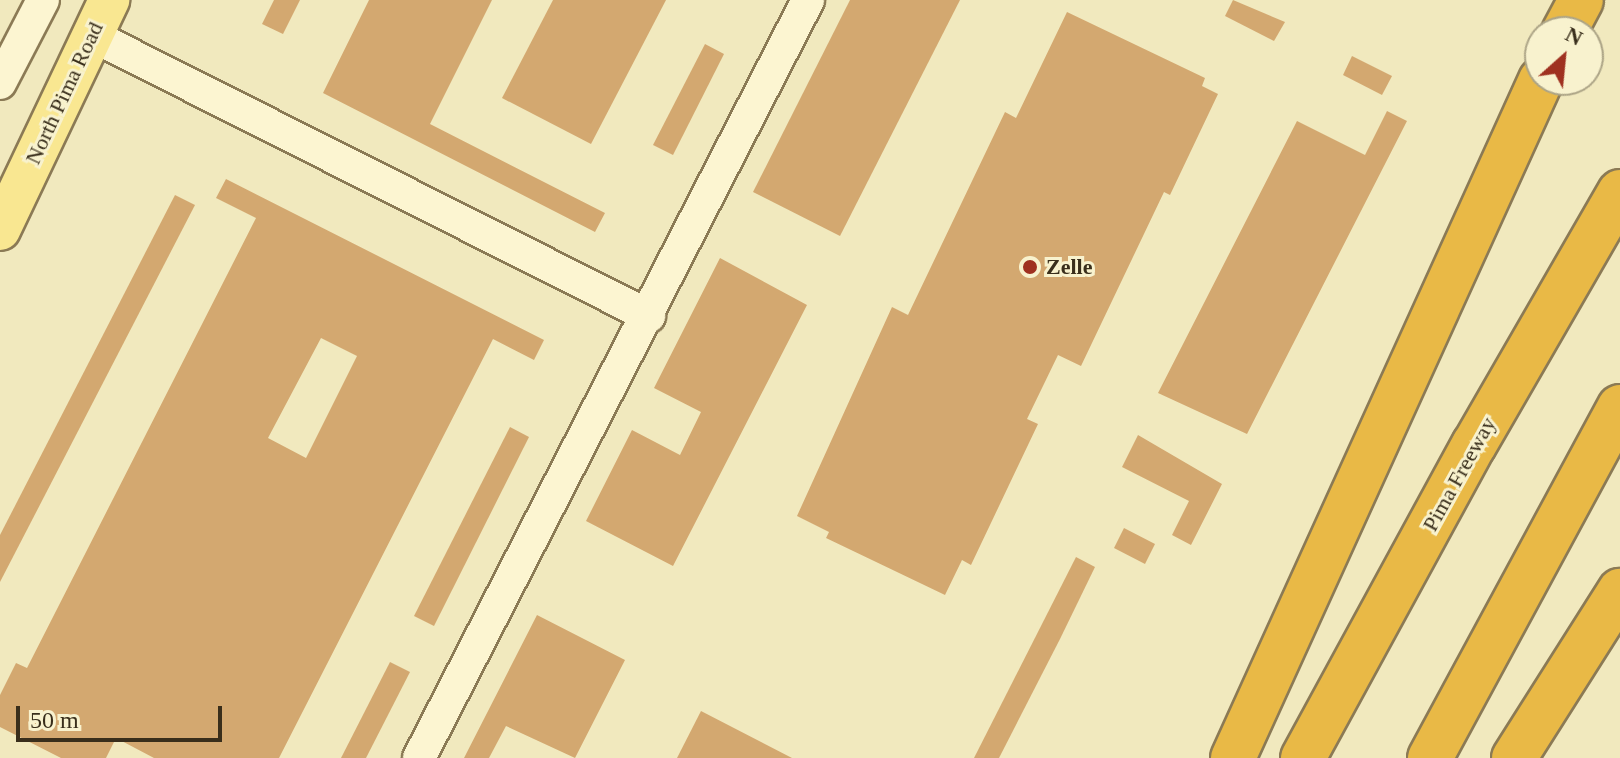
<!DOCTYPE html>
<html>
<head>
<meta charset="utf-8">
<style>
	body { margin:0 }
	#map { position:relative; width:1620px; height:758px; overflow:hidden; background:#f1e9be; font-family:"Times New Roman",serif }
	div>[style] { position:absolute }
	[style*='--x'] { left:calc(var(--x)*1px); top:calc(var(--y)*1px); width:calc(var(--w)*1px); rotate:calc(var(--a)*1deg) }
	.building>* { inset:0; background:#d3a870 }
	.roads { filter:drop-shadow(2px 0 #8b7a55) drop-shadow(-2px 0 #8b7a55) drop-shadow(0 2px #8b7a55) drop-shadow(0 -2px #8b7a55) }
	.minor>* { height:32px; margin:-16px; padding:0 16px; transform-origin:16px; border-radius:16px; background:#fcf5d1 }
	.major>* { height:40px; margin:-20px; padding:0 20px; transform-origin:20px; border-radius:20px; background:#f9e791 }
	.highway>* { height:44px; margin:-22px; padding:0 22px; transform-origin:22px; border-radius:22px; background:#e9b946 }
	.dots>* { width:22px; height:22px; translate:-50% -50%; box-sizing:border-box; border:4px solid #f8f2ce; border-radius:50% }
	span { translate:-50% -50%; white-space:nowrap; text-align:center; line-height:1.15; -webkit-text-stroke:6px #f8f2ce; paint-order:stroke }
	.street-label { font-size:22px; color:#392e1b }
	.poi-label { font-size:22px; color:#392e1b; font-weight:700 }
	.left { translate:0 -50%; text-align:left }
	.north { position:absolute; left:1524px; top:16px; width:80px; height:80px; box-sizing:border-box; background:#f8f2ce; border:2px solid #aca486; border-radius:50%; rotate:27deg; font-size:22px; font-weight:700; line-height:32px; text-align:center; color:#392e1b }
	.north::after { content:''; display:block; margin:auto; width:28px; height:36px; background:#9f3120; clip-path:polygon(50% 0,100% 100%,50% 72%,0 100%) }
	.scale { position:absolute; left:16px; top:706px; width:206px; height:36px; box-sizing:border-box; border:4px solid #392e1b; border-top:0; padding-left:10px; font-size:24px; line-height:28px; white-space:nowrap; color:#392e1b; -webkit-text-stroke:6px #f8f2ce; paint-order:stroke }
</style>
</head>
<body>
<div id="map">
	<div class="building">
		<div style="clip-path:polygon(274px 0,300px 0,283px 34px,262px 24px)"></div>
		<div style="clip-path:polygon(369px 0,492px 0,430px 124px,605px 213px,595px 232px,323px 93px)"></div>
		<div style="clip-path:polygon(553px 0,666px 0,591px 144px,502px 98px)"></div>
		<div style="clip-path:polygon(850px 0,960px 0,840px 236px,753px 192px)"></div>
		<div style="clip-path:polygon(1233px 0,1285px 22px,1274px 41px,1225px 16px)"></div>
		<div style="clip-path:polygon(1067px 12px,1205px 78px,1202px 86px,1218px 94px,1170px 195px,1164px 192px,1081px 366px,1058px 355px,1027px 419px,1038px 424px,971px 565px,962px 560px,945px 595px,826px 538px,829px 532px,797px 516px,892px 307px,908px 315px,1005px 112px,1016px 118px)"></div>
		<div style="clip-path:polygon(705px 44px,724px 54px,673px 155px,653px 145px)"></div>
		<div style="clip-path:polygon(1352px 56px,1392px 76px,1382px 95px,1343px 75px)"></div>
		<div style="clip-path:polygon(1387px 111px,1407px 121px,1247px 434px,1158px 393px,1297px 121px,1365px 155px)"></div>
		<div style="clip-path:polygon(evenodd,226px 179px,544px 340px,534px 360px,493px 339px,279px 758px,154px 758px,116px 738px,106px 758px,61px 758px,0 727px,0 695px,16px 663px,27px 668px,256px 218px,216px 198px,226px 179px,321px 338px,357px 356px,306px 458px,268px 438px,321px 338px)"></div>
		<div style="clip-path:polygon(175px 195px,195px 205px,0 582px,0 535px)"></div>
		<div style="clip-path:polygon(720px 258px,807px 305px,673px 566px,586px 521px,632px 430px,680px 455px,701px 412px,654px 388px)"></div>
		<div style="clip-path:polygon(510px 427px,529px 437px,434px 626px,414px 616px)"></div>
		<div style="clip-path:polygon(1138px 435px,1222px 484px,1191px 545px,1172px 535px,1189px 501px,1122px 467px)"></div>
		<div style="clip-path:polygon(1124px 528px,1155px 544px,1145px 564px,1114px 548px)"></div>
		<div style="clip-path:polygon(1076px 557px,1095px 567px,1060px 639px,999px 758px,974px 758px)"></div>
		<div style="clip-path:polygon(537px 615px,625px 660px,575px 758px,506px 726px,489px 758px,464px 758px)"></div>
		<div style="clip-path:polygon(390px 662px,410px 672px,366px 758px,341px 758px)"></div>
		<div style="clip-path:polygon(701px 711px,792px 758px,677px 758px)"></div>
	</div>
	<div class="roads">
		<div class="minor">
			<div style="--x:91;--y:35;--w:625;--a:26.73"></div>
			<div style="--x:0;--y:83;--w:93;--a:-62.6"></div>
			<div style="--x:419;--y:758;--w:852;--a:-62.83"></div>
		</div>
		<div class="major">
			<div style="--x:0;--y:230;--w:255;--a:-64.6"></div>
		</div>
		<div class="highway">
			<div style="--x:1564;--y:32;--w:36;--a:-62"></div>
			<div style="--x:1233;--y:758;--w:745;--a:-65.57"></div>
			<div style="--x:1303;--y:758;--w:357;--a:-61.4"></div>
			<div style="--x:1474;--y:445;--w:292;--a:-60"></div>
			<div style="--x:1430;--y:758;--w:399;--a:-61.6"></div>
			<div style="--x:1514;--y:758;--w:198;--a:-57.6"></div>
		</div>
	</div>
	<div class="dots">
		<div style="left:1030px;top:267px;background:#9f3120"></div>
	</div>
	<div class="street-label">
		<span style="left:64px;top:93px;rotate:-65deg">North Pima Road</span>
		<span style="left:1459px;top:474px;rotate:-61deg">Pima Freeway</span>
	</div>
	<div class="poi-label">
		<span class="left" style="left:1046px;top:267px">Zelle</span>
	</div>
	<div class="north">N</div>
	<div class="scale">50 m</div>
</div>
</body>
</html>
